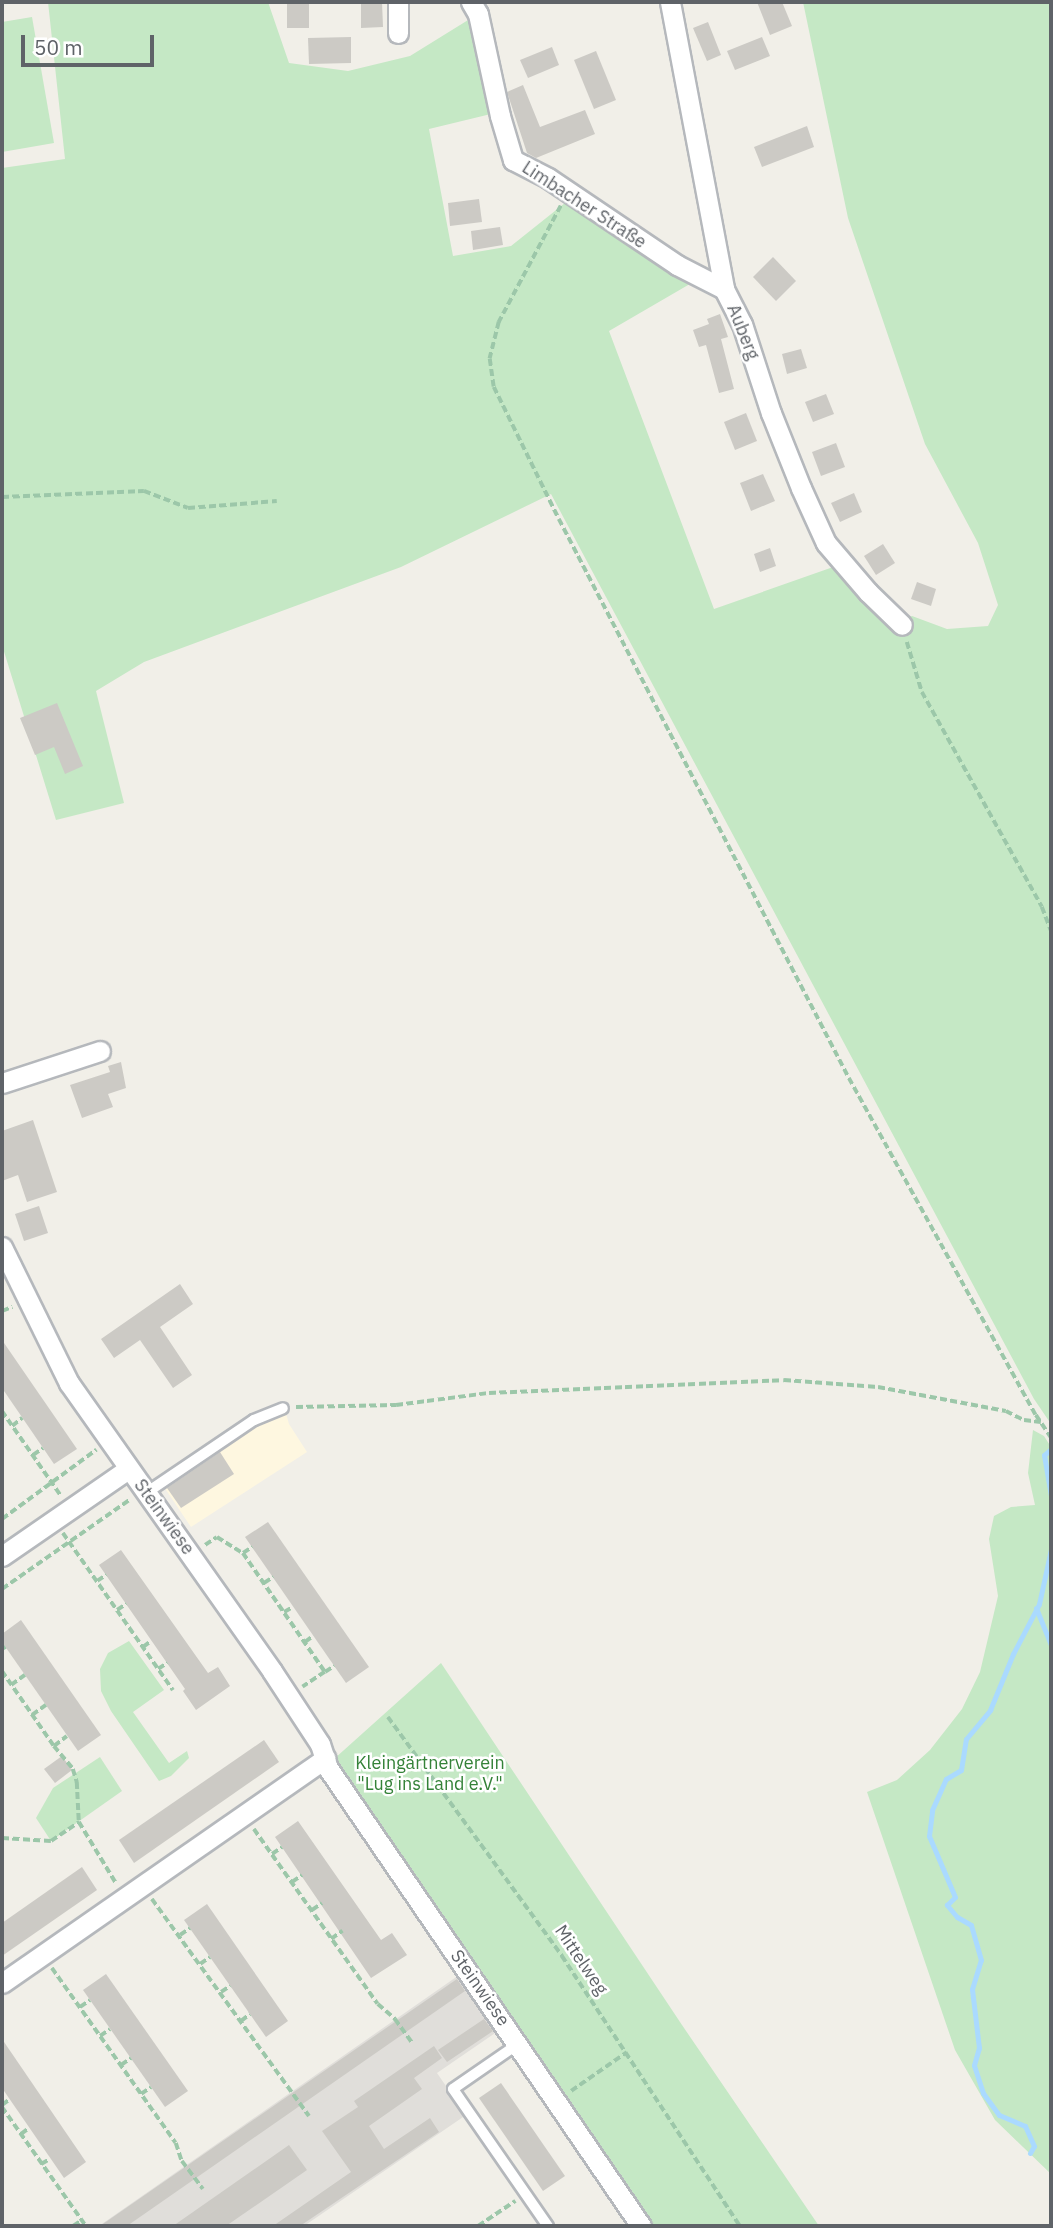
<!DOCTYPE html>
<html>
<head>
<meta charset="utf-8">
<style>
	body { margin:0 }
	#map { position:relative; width:1053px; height:2228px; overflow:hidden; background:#f1efe8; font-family:"IBM Plex Sans",sans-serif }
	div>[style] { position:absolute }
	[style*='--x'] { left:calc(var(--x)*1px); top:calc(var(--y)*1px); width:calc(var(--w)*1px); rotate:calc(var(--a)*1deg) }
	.commercial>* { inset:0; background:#fef7e0 }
	.industrial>* { inset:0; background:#e0deda }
	.green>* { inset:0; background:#c5e8c5 }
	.stream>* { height:5px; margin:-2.5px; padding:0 2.5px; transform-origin:2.5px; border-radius:2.5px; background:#aadaff }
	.building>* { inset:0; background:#cccac5 }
	.path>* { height:3.5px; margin-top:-1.75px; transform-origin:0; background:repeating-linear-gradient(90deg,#9cc7a9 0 7px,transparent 0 10.5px) }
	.roads { filter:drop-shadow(2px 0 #b5b8bc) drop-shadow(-2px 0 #b5b8bc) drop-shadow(0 2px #b5b8bc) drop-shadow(0 -2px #b5b8bc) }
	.service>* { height:10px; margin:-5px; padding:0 5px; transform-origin:5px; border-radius:5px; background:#fff }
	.minor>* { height:19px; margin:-9.5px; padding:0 9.5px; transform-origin:9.5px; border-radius:9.5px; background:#fff }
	span { translate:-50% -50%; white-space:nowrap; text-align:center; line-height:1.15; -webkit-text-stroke:5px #fff; paint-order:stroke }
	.street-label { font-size:18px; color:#5f6368 }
	.park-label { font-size:18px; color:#348238 }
	.frame { position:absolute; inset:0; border:4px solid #5f6368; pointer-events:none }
	.scale { position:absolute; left:21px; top:35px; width:133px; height:32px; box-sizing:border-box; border:4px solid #5f6368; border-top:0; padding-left:9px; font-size:21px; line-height:24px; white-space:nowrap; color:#5f6368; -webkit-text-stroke:5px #fff; paint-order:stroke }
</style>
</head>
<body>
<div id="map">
	<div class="commercial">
		<div style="clip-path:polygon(285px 1410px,289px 1424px,307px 1452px,191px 1527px,162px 1484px,265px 1419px)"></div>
	</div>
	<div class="industrial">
		<div style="clip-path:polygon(462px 1973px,501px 2029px,437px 2073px,466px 2115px,304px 2226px,99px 2226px)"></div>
	</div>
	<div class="green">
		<div style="clip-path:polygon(48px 2px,268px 2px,289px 63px,348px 71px,410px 56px,473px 17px,495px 113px,429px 129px,453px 256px,511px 246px,570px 199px,695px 281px,609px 331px,714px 609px,836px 566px,892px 623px,912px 616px,947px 629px,988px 626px,998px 605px,978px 543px,925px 444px,848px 218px,803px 2px,1051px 2px,1051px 1424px,1034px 1399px,551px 494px,401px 567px,144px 662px,96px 691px,124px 803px,56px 820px,2px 645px,2px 168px,65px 159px)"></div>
		<div style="clip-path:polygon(32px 17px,54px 143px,2px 152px,2px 22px)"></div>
		<div style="clip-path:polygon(1033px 1430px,1044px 1436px,1051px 1447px,1051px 2174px,995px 2120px,955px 2050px,867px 1792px,897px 1780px,930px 1750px,962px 1709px,980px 1672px,998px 1596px,989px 1539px,994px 1516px,1011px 1507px,1035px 1505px,1028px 1473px)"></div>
		<div style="clip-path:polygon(129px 1641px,164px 1690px,133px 1712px,169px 1763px,187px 1751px,189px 1758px,171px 1776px,159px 1781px,111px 1711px,101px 1691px,100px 1669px,108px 1653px)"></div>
		<div style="clip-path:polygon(441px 1663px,682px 2025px,819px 2226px,651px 2226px,334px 1759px)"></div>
		<div style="clip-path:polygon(100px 1757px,122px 1791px,51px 1841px,36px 1818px,53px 1788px)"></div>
	</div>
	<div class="stream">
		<div style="--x:1051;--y:1449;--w:9;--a:139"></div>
		<div style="--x:1044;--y:1455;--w:42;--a:80.3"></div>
		<div style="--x:1036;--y:1608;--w:40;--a:68"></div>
		<div style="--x:1030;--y:2153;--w:8;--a:-60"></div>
		<div style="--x:1034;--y:2146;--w:22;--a:-114"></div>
		<div style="--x:1025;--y:2126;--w:28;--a:-157"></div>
		<div style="--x:999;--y:2115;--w:27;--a:-126"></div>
		<div style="--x:983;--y:2093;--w:29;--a:-108"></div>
		<div style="--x:974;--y:2065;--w:18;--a:-74"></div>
		<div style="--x:979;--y:2048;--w:59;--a:-96.8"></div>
		<div style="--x:972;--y:1989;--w:30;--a:-73"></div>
		<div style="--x:981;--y:1960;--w:36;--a:-106"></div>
		<div style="--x:971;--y:1925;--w:16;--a:-150"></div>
		<div style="--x:957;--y:1917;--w:16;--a:-130"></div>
		<div style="--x:947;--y:1905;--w:11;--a:-45"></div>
		<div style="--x:955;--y:1897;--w:66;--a:-113.1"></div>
		<div style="--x:929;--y:1836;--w:26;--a:-83"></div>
		<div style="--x:932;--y:1810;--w:34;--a:-66"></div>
		<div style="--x:946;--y:1779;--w:17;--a:-31"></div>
		<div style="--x:961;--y:1770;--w:31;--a:-81"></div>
		<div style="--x:966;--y:1739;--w:38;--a:-50"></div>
		<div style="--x:990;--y:1710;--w:61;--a:-67.7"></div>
		<div style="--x:1013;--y:1654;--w:56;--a:-62.5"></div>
		<div style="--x:1039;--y:1604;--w:56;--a:-77.7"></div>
	</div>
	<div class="building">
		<div style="clip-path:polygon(287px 2px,309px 2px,309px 28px,287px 28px)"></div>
		<div style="clip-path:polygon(361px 2px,382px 2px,383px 27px,361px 28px)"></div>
		<div style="clip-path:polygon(757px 2px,782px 2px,792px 26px,770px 35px)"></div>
		<div style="clip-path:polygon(708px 22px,721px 55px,707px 61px,693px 28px)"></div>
		<div style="clip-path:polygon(351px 37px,351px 63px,309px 64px,308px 38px)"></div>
		<div style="clip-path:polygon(762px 37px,770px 56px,735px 70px,727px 51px)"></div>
		<div style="clip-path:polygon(552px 47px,559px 65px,528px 78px,520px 60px)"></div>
		<div style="clip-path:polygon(596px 51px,616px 100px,594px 109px,574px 60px)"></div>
		<div style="clip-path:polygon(523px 85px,540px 127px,585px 110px,595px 134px,536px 158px,527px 153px,507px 92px)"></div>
		<div style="clip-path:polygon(807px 126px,814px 147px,762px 167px,754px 147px)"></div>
		<div style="clip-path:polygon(479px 199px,482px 222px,450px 226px,448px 203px)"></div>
		<div style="clip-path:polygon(500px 227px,503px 245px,473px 250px,471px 231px)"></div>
		<div style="clip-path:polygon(773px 257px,796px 281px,776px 301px,753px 277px)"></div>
		<div style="clip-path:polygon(720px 314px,728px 337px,721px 339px,734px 389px,719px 393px,706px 345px,699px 347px,693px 330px,709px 324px,707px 319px)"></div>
		<div style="clip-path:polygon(801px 349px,807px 368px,787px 374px,782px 354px)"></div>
		<div style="clip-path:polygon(826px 394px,834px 414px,813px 422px,805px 402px)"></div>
		<div style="clip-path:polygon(746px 413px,757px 441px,735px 450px,724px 422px)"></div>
		<div style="clip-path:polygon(836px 443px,845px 467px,821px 476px,812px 452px)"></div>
		<div style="clip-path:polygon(763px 474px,775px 501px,751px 511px,740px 483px)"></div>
		<div style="clip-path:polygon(854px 493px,862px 512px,840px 522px,831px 503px)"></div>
		<div style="clip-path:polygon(883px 544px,895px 563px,876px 575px,864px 556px)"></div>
		<div style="clip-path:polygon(770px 548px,776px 566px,760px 572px,754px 554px)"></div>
		<div style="clip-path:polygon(917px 582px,936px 589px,931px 606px,911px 599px)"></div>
		<div style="clip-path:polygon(57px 703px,83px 766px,65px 774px,54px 747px,35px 755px,20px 718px)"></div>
		<div style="clip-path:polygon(121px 1062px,126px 1088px,108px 1094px,113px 1107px,82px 1118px,70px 1085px,110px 1072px,108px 1066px)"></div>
		<div style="clip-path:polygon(33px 1120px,57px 1192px,27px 1202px,18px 1175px,2px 1181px,2px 1131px)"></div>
		<div style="clip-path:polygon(39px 1206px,48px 1233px,24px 1241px,15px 1214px)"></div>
		<div style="clip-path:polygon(180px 1284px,193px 1304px,160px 1327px,192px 1375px,173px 1388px,140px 1340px,114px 1358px,101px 1339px)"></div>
		<div style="clip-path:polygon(2px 1340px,77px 1449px,54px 1464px,2px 1388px)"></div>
		<div style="clip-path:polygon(220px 1452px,234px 1474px,181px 1508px,167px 1488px)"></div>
		<div style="clip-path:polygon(268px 1522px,369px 1667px,346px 1683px,245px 1537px)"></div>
		<div style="clip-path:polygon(121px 1550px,208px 1673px,218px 1667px,230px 1686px,196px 1710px,183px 1691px,185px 1689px,99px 1565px)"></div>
		<div style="clip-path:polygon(21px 1620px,101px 1735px,78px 1751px,2px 1642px,2px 1634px)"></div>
		<div style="clip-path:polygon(264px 1740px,279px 1762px,134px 1863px,119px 1840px)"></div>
		<div style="clip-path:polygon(62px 1756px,72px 1770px,55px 1783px,44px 1769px)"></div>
		<div style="clip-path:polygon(298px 1821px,381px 1940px,392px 1933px,407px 1955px,371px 1978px,275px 1837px)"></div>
		<div style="clip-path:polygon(82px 1867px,97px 1890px,2px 1956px,2px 1923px)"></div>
		<div style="clip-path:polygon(207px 1904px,288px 2021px,266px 2037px,184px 1920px)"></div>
		<div style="clip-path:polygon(106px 1974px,188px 2091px,165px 2107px,83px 1990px)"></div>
		<div style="clip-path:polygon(457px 1979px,465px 1991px,127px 2226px,100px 2226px)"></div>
		<div style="clip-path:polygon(484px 2019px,493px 2031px,447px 2062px,438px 2050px)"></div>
		<div style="clip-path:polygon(2px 2039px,86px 2162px,64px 2178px,2px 2088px)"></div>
		<div style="clip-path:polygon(434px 2046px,442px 2058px,414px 2078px,422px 2089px,369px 2126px,384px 2149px,430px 2118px,439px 2132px,300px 2226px,273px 2226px,351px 2172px,322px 2131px,358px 2107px,354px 2101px)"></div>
		<div style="clip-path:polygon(501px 2083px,565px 2176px,543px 2191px,479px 2098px)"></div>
		<div style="clip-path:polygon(289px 2145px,307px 2170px,226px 2226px,173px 2226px)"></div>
	</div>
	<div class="path">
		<div style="--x:561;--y:206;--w:132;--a:118.1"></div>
		<div style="--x:499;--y:322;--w:38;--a:104"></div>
		<div style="--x:490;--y:359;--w:28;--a:82"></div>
		<div style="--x:494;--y:387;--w:147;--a:63.8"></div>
		<div style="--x:559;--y:519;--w:630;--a:62.58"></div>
		<div style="--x:849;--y:1078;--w:385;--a:61"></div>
		<div style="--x:1036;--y:1415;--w:27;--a:56"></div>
		<div style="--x:2;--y:497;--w:142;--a:-2.4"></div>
		<div style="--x:144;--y:491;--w:47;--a:21.1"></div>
		<div style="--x:188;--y:508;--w:89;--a:-4.5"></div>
		<div style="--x:907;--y:642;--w:52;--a:73.3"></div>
		<div style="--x:922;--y:692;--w:246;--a:60.8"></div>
		<div style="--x:1042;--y:907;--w:26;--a:69"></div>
		<div style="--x:2;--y:1311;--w:11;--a:-22"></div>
		<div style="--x:2;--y:1391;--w:1;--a:-45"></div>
		<div style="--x:296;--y:1407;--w:100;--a:-1.1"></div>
		<div style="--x:396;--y:1405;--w:94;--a:-7.4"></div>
		<div style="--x:489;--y:1393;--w:295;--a:-2.5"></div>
		<div style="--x:784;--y:1380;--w:94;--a:4.3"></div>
		<div style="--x:878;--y:1387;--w:130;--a:10.6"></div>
		<div style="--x:1006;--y:1411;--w:20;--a:27"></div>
		<div style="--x:1024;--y:1420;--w:17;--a:7"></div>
		<div style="--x:2;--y:1411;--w:103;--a:55.2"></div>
		<div style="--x:12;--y:1426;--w:13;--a:-39"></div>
		<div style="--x:33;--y:1455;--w:12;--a:-35"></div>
		<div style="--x:2;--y:1519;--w:117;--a:-36.3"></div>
		<div style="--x:63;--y:1533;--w:192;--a:55"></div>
		<div style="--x:205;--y:1545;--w:14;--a:-34"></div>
		<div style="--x:217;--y:1537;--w:31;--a:32"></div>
		<div style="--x:243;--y:1553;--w:145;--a:55.4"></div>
		<div style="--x:325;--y:1672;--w:27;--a:146"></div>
		<div style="--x:243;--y:1553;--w:11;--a:-34"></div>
		<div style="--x:97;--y:1581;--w:11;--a:-34"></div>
		<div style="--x:264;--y:1583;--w:11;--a:-34"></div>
		<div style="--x:2;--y:1589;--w:155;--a:-35"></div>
		<div style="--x:117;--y:1610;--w:11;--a:-34"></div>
		<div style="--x:284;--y:1612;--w:10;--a:-29"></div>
		<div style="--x:305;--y:1642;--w:10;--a:-37"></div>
		<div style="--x:143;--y:1647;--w:10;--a:-37"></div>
		<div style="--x:2;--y:1649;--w:4;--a:-34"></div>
		<div style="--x:158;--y:1669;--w:11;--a:-34"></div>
		<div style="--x:2;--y:1671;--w:91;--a:55.3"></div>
		<div style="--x:54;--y:1746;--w:16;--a:-38"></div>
		<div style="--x:325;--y:1672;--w:11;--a:-34"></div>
		<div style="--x:11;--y:1685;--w:17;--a:-36"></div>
		<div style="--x:32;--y:1715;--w:17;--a:-36"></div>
		<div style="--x:388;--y:1717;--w:296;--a:53.9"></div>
		<div style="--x:562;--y:1956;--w:323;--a:56.6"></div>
		<div style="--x:54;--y:1746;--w:30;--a:50"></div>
		<div style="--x:73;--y:1769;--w:14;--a:73"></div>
		<div style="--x:77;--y:1782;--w:40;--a:87.1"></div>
		<div style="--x:79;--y:1822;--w:71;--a:58.8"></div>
		<div style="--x:254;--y:1829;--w:214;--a:54.7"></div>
		<div style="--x:378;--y:2004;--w:23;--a:41"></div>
		<div style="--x:395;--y:2019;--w:31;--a:54"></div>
		<div style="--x:2;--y:1838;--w:49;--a:3.5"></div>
		<div style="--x:51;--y:1841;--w:34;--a:-34"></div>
		<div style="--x:272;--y:1854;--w:12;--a:-35"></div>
		<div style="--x:292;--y:1882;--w:12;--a:-35"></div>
		<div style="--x:152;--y:1899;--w:268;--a:54.1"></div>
		<div style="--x:312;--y:1910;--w:12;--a:-35"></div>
		<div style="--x:180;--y:1935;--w:12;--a:-35"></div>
		<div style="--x:331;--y:1939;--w:14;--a:-36"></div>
		<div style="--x:200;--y:1964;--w:12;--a:-35"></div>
		<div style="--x:52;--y:1968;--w:214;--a:54.7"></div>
		<div style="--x:176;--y:2143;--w:19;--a:72"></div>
		<div style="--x:182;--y:2161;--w:35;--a:53"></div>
		<div style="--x:221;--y:1992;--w:11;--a:-34"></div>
		<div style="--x:80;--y:2007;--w:12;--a:-35"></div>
		<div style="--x:241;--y:2021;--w:11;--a:-38"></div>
		<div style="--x:100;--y:2036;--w:12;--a:-35"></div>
		<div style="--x:121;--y:2065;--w:12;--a:-35"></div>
		<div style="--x:571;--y:2091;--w:68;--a:-34.9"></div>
		<div style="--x:141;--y:2094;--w:12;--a:-35"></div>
		<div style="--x:2;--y:2105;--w:10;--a:-37"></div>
		<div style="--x:2;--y:2107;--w:146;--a:54.8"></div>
		<div style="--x:21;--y:2134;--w:10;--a:-37"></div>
		<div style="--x:41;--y:2164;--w:10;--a:-29"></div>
		<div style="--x:73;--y:2226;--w:11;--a:-34"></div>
		<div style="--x:478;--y:2226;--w:45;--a:-34"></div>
	</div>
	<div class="roads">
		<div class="service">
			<div style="--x:146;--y:1493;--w:130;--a:-34.1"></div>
			<div style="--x:254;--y:1420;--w:31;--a:-22"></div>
			<div style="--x:518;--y:2044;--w:79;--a:145.3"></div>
			<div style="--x:453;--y:2089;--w:167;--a:55.3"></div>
		</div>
		<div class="minor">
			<div style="--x:398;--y:2;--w:31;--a:90"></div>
			<div style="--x:471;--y:2;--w:14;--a:60"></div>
			<div style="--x:478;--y:14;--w:104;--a:77.8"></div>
			<div style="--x:500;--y:116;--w:46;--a:73.5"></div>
			<div style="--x:513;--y:160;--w:39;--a:27"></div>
			<div style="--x:548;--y:178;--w:156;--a:34"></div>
			<div style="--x:677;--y:265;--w:53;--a:27.1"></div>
			<div style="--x:670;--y:2;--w:292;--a:79.3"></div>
			<div style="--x:724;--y:289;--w:39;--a:63"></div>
			<div style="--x:742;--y:324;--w:94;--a:72"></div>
			<div style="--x:771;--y:413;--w:81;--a:68.2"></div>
			<div style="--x:801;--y:488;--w:60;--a:65.6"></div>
			<div style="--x:826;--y:543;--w:65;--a:49.4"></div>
			<div style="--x:868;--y:592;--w:47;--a:44.1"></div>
			<div style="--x:2;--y:1083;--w:103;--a:-18.1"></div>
			<div style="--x:2;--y:1247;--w:152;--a:63.8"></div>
			<div style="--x:69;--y:1383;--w:352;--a:54.8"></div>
			<div style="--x:272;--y:1671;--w:87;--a:56.7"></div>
			<div style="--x:320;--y:1744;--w:25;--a:72"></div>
			<div style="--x:328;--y:1768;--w:555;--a:55.65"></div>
			<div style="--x:2;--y:1556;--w:153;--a:-34.6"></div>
			<div style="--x:2;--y:1983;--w:394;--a:-34.8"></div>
		</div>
	</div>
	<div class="street-label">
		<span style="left:584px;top:205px;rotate:33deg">Limbacher Straße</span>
		<span style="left:743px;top:332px;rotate:68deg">Auberg</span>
		<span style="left:164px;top:1517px;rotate:54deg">Steinwiese</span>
		<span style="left:581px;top:1960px;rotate:56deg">Mittelweg</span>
		<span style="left:480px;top:1988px;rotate:55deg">Steinwiese</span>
	</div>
	<div class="park-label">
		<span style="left:430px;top:1774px">Kleingärtnerverein<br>"Lug ins Land e.V."</span>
	</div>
	<div class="frame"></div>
	<div class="scale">50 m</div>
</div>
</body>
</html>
